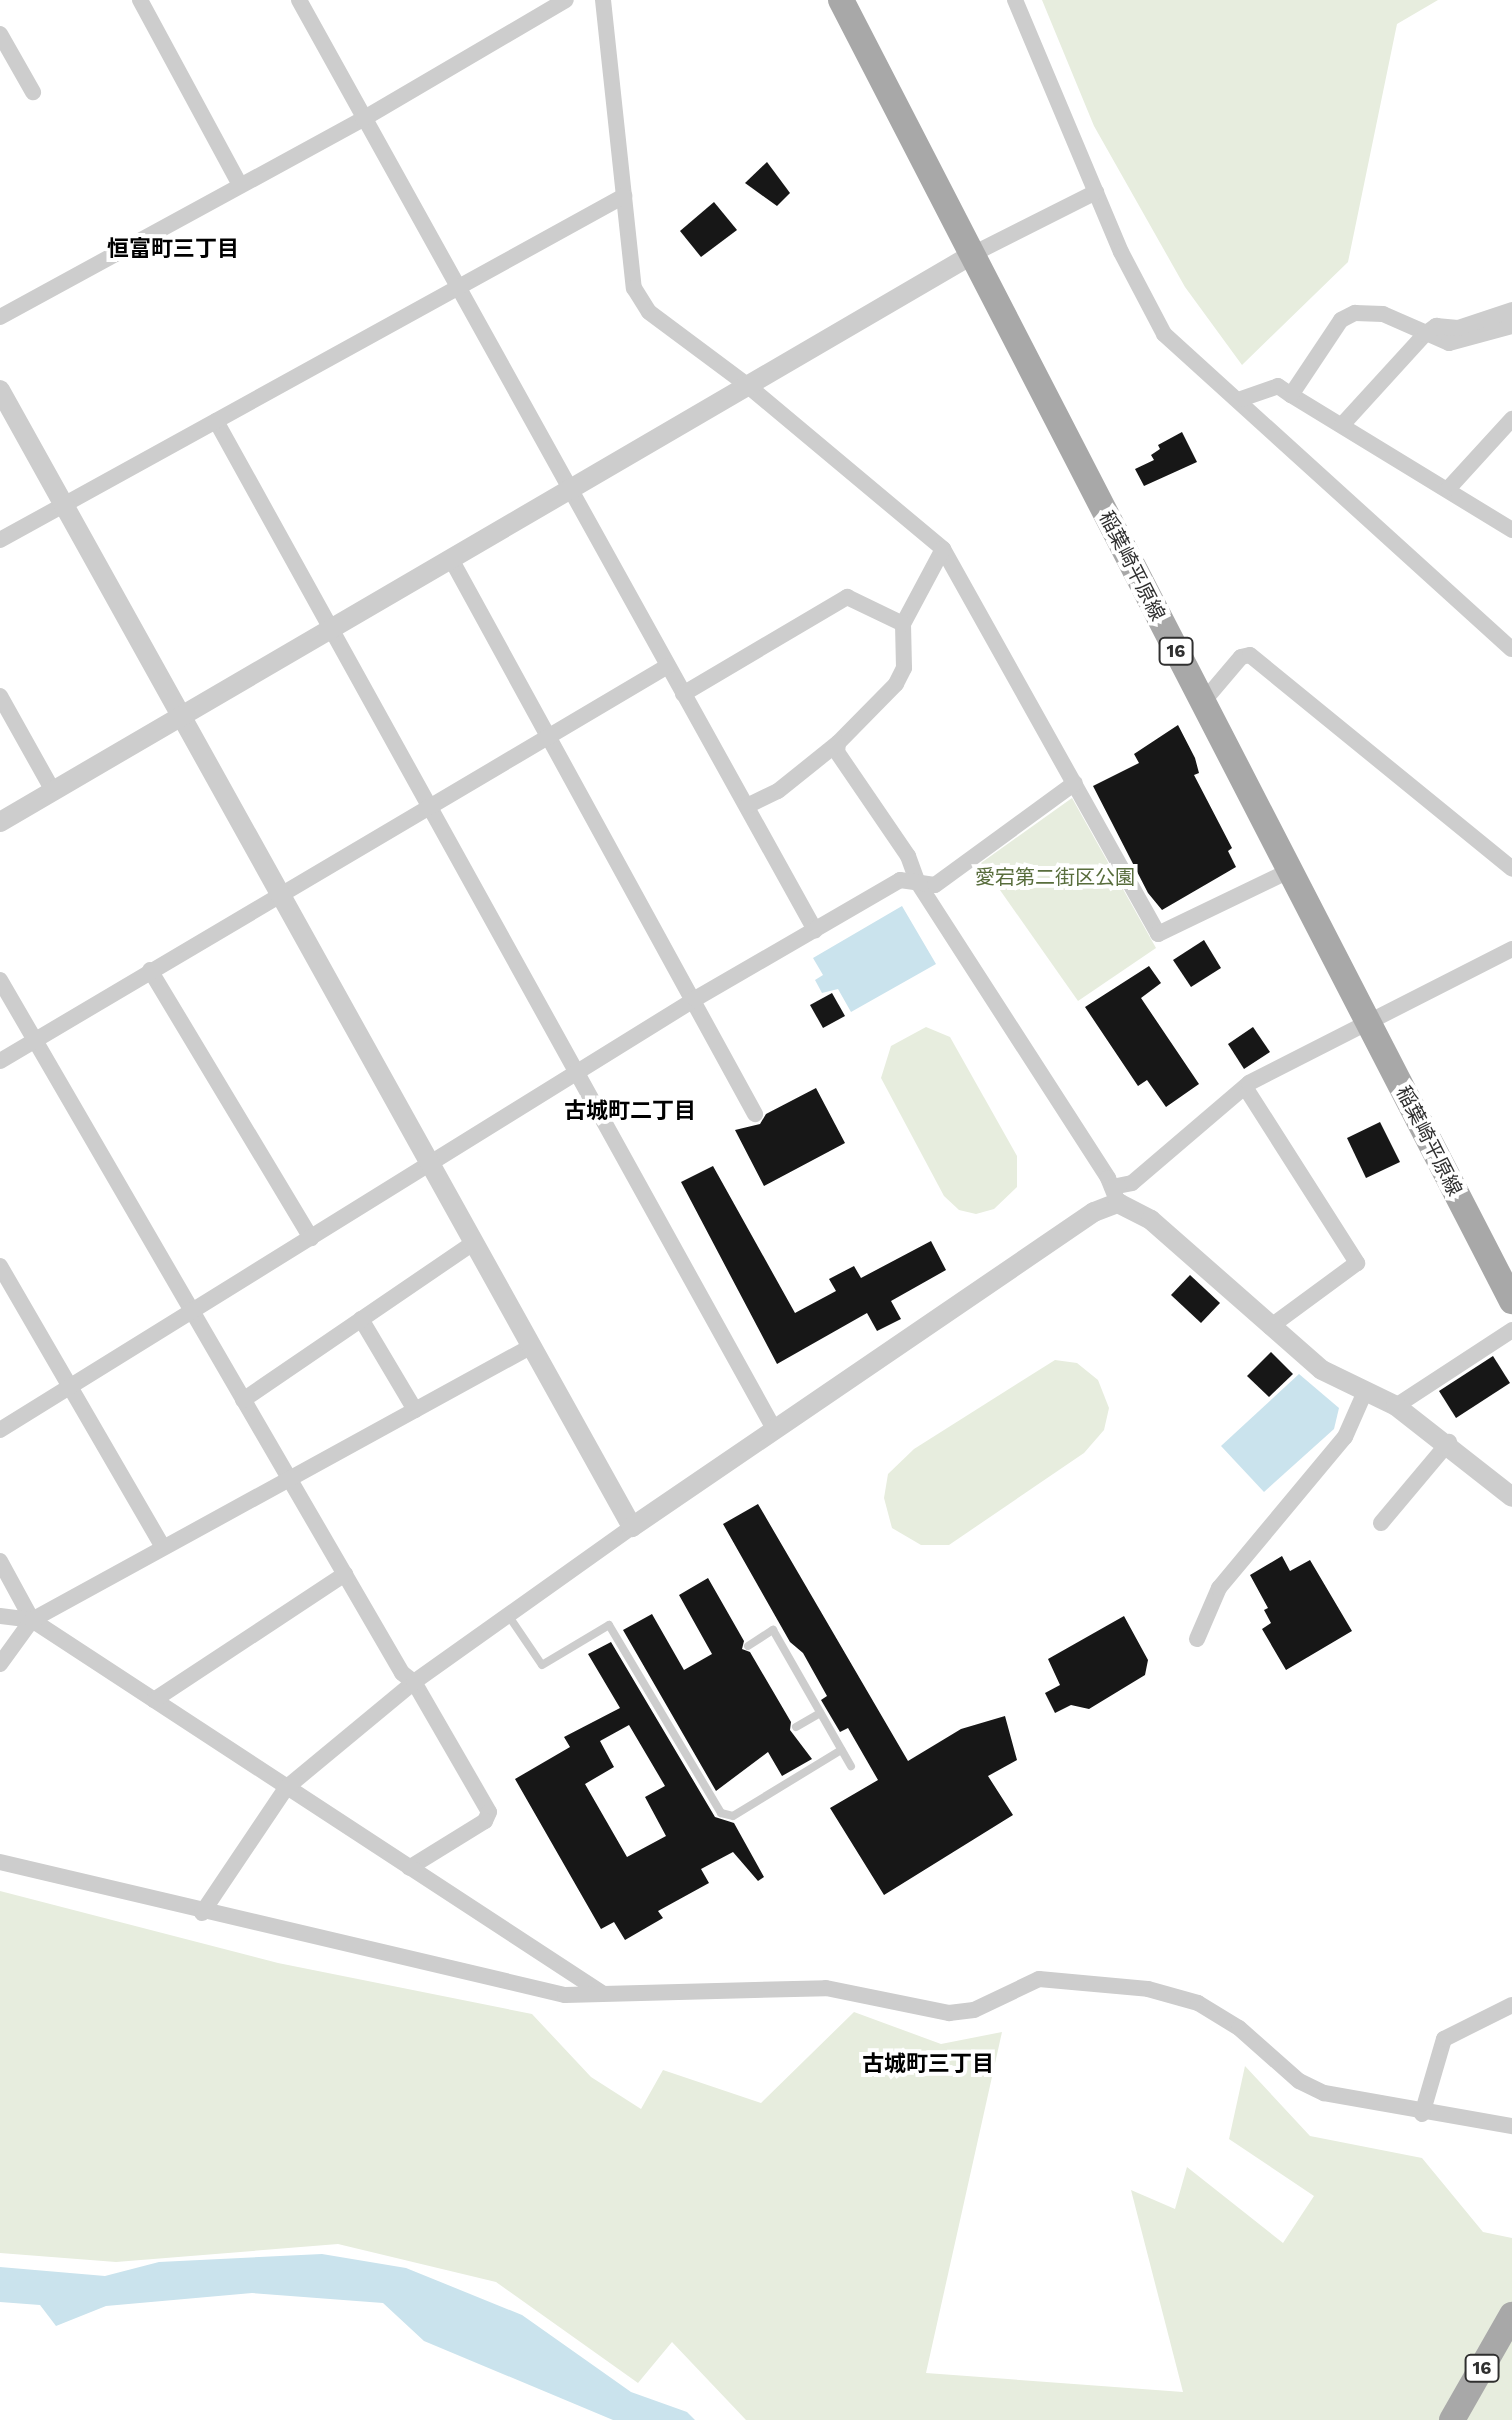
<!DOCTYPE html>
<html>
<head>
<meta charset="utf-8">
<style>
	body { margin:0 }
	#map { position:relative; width:1512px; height:2420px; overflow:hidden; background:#fff; font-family:"Work Sans","Noto Sans JP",sans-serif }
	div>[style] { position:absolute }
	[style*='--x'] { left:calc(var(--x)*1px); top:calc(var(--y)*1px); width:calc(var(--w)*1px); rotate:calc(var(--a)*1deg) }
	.green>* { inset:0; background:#e7edde }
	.water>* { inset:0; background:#cae3ed }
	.building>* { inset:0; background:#171717 }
	.service>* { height:8px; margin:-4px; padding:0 4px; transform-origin:4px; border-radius:4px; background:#cdcdcd }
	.minor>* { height:16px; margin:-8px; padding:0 8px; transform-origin:8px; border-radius:8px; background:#cdcdcd }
	.tertiary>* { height:20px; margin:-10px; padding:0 10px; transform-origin:10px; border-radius:10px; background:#cdcdcd }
	.primary>* { height:26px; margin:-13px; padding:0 13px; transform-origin:13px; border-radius:13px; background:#a8a8a8 }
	span { translate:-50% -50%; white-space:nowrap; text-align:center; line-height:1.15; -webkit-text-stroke:8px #fff; paint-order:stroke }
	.shield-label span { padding:2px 6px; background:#fff; border:2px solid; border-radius:6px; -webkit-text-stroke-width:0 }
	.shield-label { font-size:18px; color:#303030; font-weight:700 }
	.street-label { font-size:20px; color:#303030 }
	.park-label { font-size:20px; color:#586d3c }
	.neighbourhood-label { font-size:22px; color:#000; font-weight:700 }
</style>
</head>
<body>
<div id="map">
	<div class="green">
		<div style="clip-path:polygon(1042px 0,1438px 0,1397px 24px,1348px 262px,1242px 365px,1185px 287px,1094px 126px)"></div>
		<div style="clip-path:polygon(1072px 798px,1156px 948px,1078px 1001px,981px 863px)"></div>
		<div style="clip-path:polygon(926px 1027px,950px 1037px,1017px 1156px,1017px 1187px,994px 1209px,976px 1214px,959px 1210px,944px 1196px,881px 1078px,891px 1046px)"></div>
		<div style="clip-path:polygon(1055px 1360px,1077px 1363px,1098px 1380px,1109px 1408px,1104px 1430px,1084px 1453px,949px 1545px,921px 1545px,892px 1528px,884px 1498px,888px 1474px,914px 1449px)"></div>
		<div style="clip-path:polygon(0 1891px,278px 1963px,532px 2014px,591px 2077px,641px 2109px,663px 2070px,761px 2103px,854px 2012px,941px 2044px,1002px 2032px,926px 2373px,1183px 2392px,1131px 2190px,1175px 2209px,1187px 2167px,1283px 2243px,1314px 2196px,1229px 2139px,1245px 2066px,1310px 2136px,1422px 2158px,1483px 2232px,1512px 2238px,1512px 2420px,746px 2420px,672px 2342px,638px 2383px,496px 2282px,338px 2244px,116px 2262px,0 2253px)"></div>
	</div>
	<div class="water">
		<div style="clip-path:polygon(902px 906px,936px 964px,851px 1012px,838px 989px,822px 993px,815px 980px,823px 975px,813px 958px)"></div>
		<div style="clip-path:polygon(1299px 1374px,1339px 1408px,1334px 1429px,1264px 1492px,1221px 1446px)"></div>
		<div style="clip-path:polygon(322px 2254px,406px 2268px,522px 2315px,631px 2392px,687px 2412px,695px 2420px,613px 2420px,424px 2341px,383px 2303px,252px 2293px,106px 2306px,56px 2326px,40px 2305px,0 2302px,0 2267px,105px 2276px,159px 2262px)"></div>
	</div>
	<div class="building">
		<div style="clip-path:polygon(767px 162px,790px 193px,777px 206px,745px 183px)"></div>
		<div style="clip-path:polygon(714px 202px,737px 230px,701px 257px,680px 231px)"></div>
		<div style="clip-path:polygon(1182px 432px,1197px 462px,1144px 486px,1135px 469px,1154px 460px,1151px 455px,1160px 449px,1158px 445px)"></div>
		<div style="clip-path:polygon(1178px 725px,1195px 758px,1199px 773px,1194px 775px,1232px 848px,1228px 851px,1236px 867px,1162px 910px,1148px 893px,1093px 786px,1139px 763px,1134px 754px)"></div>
		<div style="clip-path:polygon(1204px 940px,1221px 968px,1191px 987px,1173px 960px)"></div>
		<div style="clip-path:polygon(1149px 966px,1161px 983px,1141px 998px,1199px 1084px,1166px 1107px,1147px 1080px,1138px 1086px,1085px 1007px)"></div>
		<div style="clip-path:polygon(832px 993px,845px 1016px,823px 1028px,810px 1005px)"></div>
		<div style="clip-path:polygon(1253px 1027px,1270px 1052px,1244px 1069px,1228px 1044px)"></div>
		<div style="clip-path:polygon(816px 1088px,845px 1143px,764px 1186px,735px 1130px,760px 1124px,766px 1114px)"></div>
		<div style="clip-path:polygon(1380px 1122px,1400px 1162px,1366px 1178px,1347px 1138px)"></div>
		<div style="clip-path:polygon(713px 1166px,795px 1313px,836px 1291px,829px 1279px,854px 1266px,861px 1278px,931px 1241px,946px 1270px,891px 1301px,901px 1319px,877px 1331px,867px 1313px,777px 1364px,681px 1182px)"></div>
		<div style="clip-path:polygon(1190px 1275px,1220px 1303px,1201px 1323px,1171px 1295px)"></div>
		<div style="clip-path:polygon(1271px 1352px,1293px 1374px,1269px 1397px,1247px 1376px)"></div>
		<div style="clip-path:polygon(1493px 1356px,1510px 1383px,1456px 1418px,1439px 1391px)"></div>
		<div style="clip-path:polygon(758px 1504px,908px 1761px,961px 1729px,1005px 1716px,1017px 1760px,988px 1776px,1013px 1815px,884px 1895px,830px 1808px,878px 1780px,848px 1728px,840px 1732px,821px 1700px,827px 1696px,803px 1653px,790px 1642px,723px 1524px)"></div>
		<div style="clip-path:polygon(1282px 1556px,1290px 1571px,1310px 1560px,1352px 1631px,1286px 1670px,1262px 1629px,1271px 1623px,1264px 1610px,1268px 1608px,1250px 1575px)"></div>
		<div style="clip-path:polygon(708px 1578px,744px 1641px,742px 1649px,750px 1652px,791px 1722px,790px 1730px,812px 1759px,782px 1776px,768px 1752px,716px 1791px,623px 1630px,652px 1614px,684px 1670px,712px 1654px,679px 1595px)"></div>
		<div style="clip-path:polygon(1124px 1616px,1148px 1660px,1145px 1675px,1089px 1709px,1071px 1705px,1055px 1713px,1045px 1693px,1060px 1685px,1048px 1659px)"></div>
		<div style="clip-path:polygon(evenodd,611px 1642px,715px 1817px,734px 1823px,764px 1877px,758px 1881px,733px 1852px,701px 1869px,709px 1883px,658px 1911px,663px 1918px,625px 1940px,614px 1922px,601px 1929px,515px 1779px,570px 1747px,564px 1737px,620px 1708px,588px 1654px,611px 1642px,629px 1725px,665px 1786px,645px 1797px,666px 1836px,627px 1857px,585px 1784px,614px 1767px,600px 1741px,629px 1725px)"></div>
	</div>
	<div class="service">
		<div style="--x:508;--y:1615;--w:60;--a:55.8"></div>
		<div style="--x:542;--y:1665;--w:78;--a:-30.8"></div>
		<div style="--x:609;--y:1625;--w:219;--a:59.2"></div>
		<div style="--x:721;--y:1813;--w:12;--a:14"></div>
		<div style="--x:733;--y:1816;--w:127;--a:-31.4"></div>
		<div style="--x:748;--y:1646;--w:30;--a:-33"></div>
		<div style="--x:773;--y:1630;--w:157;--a:60.2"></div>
		<div style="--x:796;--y:1727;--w:28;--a:-30"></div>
	</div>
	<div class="minor">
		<div style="--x:140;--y:0;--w:210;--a:61.6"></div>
		<div style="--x:299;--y:0;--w:1064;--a:60.98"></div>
		<div style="--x:603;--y:0;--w:290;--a:83.9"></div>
		<div style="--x:634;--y:288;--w:28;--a:58"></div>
		<div style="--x:649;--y:312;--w:122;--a:36.7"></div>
		<div style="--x:747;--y:385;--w:256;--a:39.9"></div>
		<div style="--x:943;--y:549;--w:441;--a:60.8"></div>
		<div style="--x:1158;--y:934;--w:145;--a:-25.7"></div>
		<div style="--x:1015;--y:0;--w:273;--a:67.2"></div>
		<div style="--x:1121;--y:252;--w:93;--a:62.3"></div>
		<div style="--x:1164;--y:334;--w:469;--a:42.2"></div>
		<div style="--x:0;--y:34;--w:67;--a:60.4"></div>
		<div style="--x:973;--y:254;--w:138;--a:-26.8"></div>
		<div style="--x:0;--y:317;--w:413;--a:-28.6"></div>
		<div style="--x:363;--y:119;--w:235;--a:-30.4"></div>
		<div style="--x:1291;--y:395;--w:259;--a:31.4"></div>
		<div style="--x:1241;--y:399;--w:39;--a:-19"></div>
		<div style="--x:1278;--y:386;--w:16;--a:35"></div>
		<div style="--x:1291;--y:395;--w:90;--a:-56.3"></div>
		<div style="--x:1341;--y:320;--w:16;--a:-27"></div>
		<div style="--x:1355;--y:313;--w:28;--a:2"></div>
		<div style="--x:1383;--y:314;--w:72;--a:23.7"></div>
		<div style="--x:1449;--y:343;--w:65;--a:-15.1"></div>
		<div style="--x:216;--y:421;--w:1152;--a:61.03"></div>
		<div style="--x:1342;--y:425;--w:123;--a:-47.6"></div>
		<div style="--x:1425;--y:334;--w:14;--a:-36"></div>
		<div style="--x:1436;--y:326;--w:22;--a:5"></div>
		<div style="--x:1458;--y:328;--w:57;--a:-18.4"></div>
		<div style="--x:1448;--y:489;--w:95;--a:-47.6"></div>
		<div style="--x:0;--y:540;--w:713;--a:-28.87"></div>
		<div style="--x:943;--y:549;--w:85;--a:118.1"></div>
		<div style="--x:903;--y:624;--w:44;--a:88.7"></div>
		<div style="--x:904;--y:668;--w:18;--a:117"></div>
		<div style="--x:896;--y:684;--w:83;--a:134.5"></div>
		<div style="--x:838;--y:743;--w:9;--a:96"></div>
		<div style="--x:837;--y:752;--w:126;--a:55.7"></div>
		<div style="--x:908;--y:856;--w:29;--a:70"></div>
		<div style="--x:918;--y:883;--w:351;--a:57.2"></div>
		<div style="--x:1108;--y:1178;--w:27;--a:68"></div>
		<div style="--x:451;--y:559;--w:633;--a:61.29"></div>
		<div style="--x:683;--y:694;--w:191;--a:-30.6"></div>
		<div style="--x:847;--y:597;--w:62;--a:25.7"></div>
		<div style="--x:0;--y:696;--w:109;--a:60.8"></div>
		<div style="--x:1202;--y:703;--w:60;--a:-49.7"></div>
		<div style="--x:1241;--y:657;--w:9;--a:-13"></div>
		<div style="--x:1250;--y:655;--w:338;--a:39.2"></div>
		<div style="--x:747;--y:806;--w:34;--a:-26"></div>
		<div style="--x:778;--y:791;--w:77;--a:-38.7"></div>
		<div style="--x:150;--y:970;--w:313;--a:59"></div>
		<div style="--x:0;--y:980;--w:801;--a:59.88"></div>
		<div style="--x:402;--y:1673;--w:15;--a:37"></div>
		<div style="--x:414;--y:1682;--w:150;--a:60"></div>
		<div style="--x:489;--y:1812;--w:10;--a:114"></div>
		<div style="--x:485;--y:1821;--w:89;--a:148.3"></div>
		<div style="--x:0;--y:1061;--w:776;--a:-30.6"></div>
		<div style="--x:1245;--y:1087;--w:209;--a:57.5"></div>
		<div style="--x:1357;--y:1263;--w:108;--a:143.7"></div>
		<div style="--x:1112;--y:1187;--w:20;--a:-11"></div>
		<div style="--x:1132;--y:1183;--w:154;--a:-40.5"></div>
		<div style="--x:1249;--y:1083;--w:295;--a:-27"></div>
		<div style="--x:0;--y:1266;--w:325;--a:59.9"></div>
		<div style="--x:361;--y:1319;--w:106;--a:59.3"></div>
		<div style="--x:243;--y:1400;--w:278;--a:-34.3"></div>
		<div style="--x:1396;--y:1406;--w:139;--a:-33.2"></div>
		<div style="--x:0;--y:1430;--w:818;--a:-31.8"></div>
		<div style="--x:695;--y:999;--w:237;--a:-30.1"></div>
		<div style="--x:900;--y:880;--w:35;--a:8"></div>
		<div style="--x:935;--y:885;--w:173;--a:-36.1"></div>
		<div style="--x:1381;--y:1523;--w:106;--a:-50"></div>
		<div style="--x:0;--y:1561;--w:67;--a:61.5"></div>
		<div style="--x:0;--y:1616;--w:32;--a:7"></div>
		<div style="--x:32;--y:1620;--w:681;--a:33.2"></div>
		<div style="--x:1197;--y:1639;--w:56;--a:-66.7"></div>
		<div style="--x:1219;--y:1588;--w:197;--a:-50.2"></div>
		<div style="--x:1345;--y:1437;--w:47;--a:-66.2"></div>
		<div style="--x:0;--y:1664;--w:54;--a:-54"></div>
		<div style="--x:32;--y:1620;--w:568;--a:-28.73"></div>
		<div style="--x:154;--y:1700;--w:229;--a:-33.4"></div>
		<div style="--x:0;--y:1862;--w:580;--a:13.25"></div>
		<div style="--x:565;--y:1995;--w:261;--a:-1.5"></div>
		<div style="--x:826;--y:1988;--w:126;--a:11.5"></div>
		<div style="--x:949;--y:2013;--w:25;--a:-7"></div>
		<div style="--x:974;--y:2010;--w:72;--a:-25.5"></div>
		<div style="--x:1039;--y:1979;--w:109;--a:5.2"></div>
		<div style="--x:1148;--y:1989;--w:52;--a:15.6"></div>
		<div style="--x:1198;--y:2003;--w:48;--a:31.4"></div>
		<div style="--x:1239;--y:2028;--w:80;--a:41.5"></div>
		<div style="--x:1299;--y:2081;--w:28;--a:26"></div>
		<div style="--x:1324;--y:2093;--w:191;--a:10"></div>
		<div style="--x:202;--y:1913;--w:151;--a:-56.1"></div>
		<div style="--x:286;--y:1788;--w:166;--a:-39.6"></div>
		<div style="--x:414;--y:1682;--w:267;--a:-35.4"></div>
		<div style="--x:1422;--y:2114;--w:78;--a:-73.7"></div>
		<div style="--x:1444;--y:2039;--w:76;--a:-26.6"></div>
	</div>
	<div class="tertiary">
		<div style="--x:0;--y:390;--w:1301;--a:60.93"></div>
		<div style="--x:632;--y:1527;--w:559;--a:-34.29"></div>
		<div style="--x:1094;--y:1212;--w:26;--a:-21"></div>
		<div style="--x:1118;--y:1203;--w:37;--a:27"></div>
		<div style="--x:1151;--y:1220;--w:227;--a:41.3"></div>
		<div style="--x:1322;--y:1370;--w:82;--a:25.9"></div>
		<div style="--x:1396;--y:1406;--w:147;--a:38.1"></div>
		<div style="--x:0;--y:822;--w:1127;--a:-30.27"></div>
	</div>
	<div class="primary">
		<div style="--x:841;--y:0;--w:1464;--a:62.72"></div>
		<div style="--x:1452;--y:2420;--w:121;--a:-60.3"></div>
	</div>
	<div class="shield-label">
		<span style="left:1176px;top:651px">16</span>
		<span style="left:1482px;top:2368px">16</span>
	</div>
	<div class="street-label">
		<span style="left:1132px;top:566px;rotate:63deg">稲葉崎平原線</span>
		<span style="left:1429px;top:1141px;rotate:63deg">稲葉崎平原線</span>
	</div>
	<div class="park-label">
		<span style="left:1055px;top:877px">愛宕第二街区公園</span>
	</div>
	<div class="neighbourhood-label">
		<span style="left:173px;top:249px">恒富町三丁目</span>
		<span style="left:630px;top:1111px">古城町二丁目</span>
		<span style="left:928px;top:2064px">古城町三丁目</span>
	</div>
</div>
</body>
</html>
